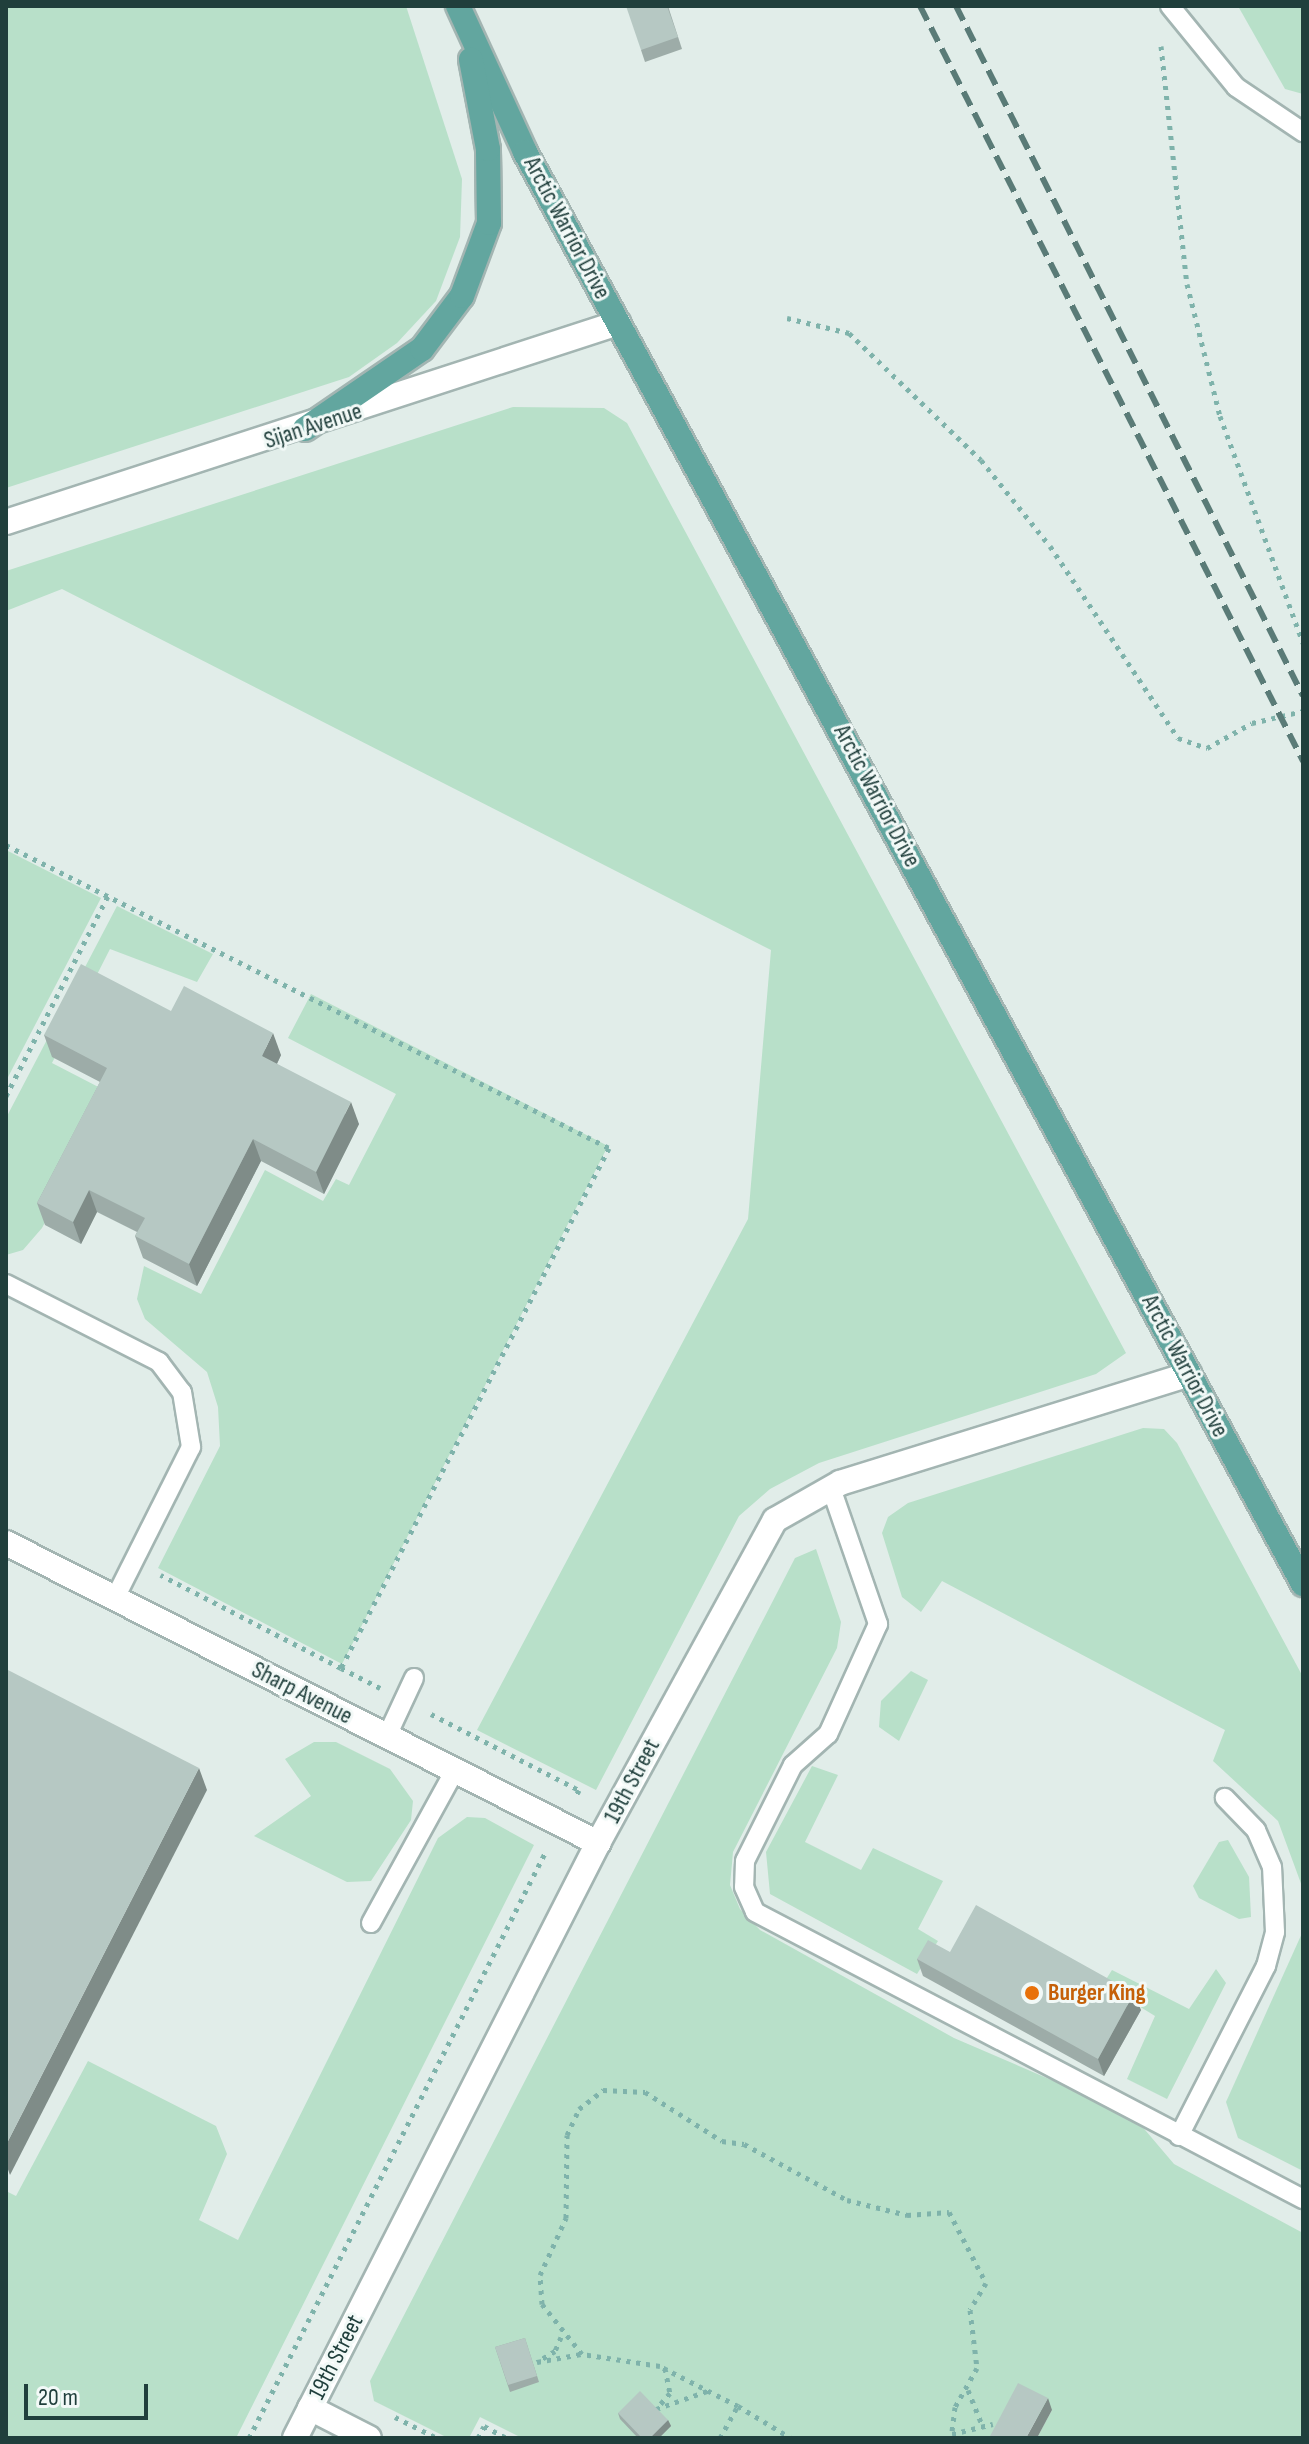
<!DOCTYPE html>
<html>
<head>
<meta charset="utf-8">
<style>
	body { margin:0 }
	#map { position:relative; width:1309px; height:2444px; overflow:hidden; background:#e1ede9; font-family:"Sofia Sans Condensed",sans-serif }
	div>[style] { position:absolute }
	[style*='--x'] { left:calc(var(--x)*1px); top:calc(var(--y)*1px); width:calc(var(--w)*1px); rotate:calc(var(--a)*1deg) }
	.green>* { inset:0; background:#b8e0c9 }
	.path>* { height:5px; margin-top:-2.5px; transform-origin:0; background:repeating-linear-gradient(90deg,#7fb3ab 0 4px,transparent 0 10px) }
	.roads { filter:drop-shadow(2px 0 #a3b5b2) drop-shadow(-2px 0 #a3b5b2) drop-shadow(0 2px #a3b5b2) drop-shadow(0 -2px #a3b5b2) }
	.lane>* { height:18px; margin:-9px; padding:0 9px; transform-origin:9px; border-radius:9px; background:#fff }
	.street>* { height:24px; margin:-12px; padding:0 12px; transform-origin:12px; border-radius:12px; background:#fff }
	.primary>* { height:24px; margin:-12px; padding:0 12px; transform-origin:12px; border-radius:12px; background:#62a69f }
	.rail>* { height:6px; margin-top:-3px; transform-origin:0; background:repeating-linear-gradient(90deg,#5a7b77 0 16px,transparent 0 24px) }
	.wall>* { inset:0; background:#9daca8 }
	.shaded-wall>* { inset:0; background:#7f8c88 }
	.building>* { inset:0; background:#b6c8c3 }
	.dots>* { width:22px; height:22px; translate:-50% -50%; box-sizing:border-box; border:4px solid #f2f9f7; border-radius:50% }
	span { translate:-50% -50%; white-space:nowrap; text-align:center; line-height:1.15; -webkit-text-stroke:6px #f2f9f7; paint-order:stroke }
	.street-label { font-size:24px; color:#203f3c }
	.food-label { font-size:24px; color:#c56008; font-weight:700 }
	.left { translate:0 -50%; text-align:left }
	.frame { position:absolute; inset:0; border:8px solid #203f3c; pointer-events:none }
	.scale { position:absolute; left:24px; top:2384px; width:124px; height:36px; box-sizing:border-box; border:4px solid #203f3c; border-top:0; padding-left:10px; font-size:24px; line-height:28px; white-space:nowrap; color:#203f3c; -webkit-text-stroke:6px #f2f9f7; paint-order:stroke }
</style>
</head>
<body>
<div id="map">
	<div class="green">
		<div style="clip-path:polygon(6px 6px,406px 6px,462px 179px,460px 237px,436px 301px,397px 343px,349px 377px,6px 488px)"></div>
		<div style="clip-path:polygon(1238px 6px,1303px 6px,1303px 94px,1285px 89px)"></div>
		<div style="clip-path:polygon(513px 407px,604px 408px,627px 423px,1126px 1353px,1096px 1374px,819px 1463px,770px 1489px,739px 1516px,596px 1790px,477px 1730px,748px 1219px,771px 950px,62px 589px,6px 611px,6px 571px)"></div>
		<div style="clip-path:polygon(6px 850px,101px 898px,6px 1081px)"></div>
		<div style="clip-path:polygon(117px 906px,213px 954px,197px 982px,110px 949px,52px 1063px,110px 1093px,42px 1228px,23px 1250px,6px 1255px,6px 1118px)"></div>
		<div style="clip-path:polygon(311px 994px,608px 1146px,342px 1664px,158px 1568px,220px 1446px,218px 1407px,207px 1372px,145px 1319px,137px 1299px,144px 1266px,201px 1294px,265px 1170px,323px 1201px,336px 1179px,349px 1185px,396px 1094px,288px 1038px)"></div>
		<div style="clip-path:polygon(1143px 1428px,1164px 1429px,1177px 1443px,1303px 1677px,1303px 1889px,1278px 1821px,1213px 1761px,1225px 1730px,942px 1581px,921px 1612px,902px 1597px,882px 1533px,888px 1517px,908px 1503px)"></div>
		<div style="clip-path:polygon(816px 1549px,841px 1622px,837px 1648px,733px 1852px,730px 1885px,740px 1909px,760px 1930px,954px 2038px,1100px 2101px,1140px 2124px,1174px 2164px,1303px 2233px,1303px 2438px,1037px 2438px,1052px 2410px,1000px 2438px,659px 2438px,670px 2426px,638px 2438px,522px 2438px,480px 2417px,469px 2438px,448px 2438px,374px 2401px,370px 2381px,795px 1558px)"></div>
		<div style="clip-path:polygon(911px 1671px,928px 1680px,899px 1741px,879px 1727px,881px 1701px)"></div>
		<div style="clip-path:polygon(314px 1742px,336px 1742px,390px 1769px,413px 1801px,411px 1820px,371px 1881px,347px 1882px,254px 1836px,311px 1796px,285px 1759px)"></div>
		<div style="clip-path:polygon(812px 1766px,838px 1775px,805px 1842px,861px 1870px,873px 1848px,943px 1881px,918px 1929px,938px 1941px,917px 1974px,770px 1894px,766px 1852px)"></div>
		<div style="clip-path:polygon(467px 1817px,485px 1818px,534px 1845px,236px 2438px,6px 2438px,6px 2191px,16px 2196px,88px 2061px,216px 2126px,227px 2154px,199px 2220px,238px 2240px,438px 1838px)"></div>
		<div style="clip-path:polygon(1228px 1840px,1249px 1877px,1251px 1917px,1239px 1919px,1199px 1898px,1193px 1886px,1219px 1842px)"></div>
		<div style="clip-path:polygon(1303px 1931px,1303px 2171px,1238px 2138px,1226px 2102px)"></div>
		<div style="clip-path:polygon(1216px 1969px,1226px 1983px,1167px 2099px,1127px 2079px,1155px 2016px,1103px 1984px,1112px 1970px,1189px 2009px)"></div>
	</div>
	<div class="path">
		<div style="--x:1161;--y:46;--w:239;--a:83.8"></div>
		<div style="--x:1187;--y:284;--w:136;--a:76"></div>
		<div style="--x:1220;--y:416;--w:242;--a:69.9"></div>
		<div style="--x:787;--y:318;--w:64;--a:13.6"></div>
		<div style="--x:849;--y:333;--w:183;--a:43.9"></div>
		<div style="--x:981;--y:460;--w:110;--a:51.3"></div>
		<div style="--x:1050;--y:546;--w:231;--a:56.3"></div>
		<div style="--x:1178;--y:738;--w:31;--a:19"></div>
		<div style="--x:1207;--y:748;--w:51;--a:-29.1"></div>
		<div style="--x:1252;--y:723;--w:52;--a:-13.2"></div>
		<div style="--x:6;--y:845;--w:675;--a:26.68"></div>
		<div style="--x:609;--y:1148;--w:585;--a:117.27"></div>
		<div style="--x:341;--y:1668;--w:203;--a:-152.7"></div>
		<div style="--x:6;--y:1096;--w:225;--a:-63"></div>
		<div style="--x:341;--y:1668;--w:44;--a:27.1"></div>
		<div style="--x:431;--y:1714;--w:166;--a:27.2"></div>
		<div style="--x:579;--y:1790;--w:7;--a:117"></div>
		<div style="--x:561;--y:2337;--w:15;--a:113"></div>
		<div style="--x:555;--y:2351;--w:21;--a:149"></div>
		<div style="--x:537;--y:2362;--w:45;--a:-10.3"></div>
		<div style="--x:665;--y:2368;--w:25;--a:79"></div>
		<div style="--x:670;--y:2393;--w:21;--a:131"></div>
		<div style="--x:656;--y:2409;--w:57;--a:-19.4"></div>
		<div style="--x:968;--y:2390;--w:35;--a:68"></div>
		<div style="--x:738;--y:2406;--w:62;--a:31.1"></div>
		<div style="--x:395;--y:2417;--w:47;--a:26.6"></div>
		<div style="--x:952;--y:2434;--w:42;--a:-13.7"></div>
		<div style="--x:249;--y:2438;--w:658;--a:-63.16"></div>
		<div style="--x:478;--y:2438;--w:13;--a:-63"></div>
		<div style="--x:484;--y:2426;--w:26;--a:28"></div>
		<div style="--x:720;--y:2438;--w:37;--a:-61"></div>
		<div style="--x:738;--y:2406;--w:88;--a:-152.9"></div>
		<div style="--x:660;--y:2366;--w:79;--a:-171.3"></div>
		<div style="--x:582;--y:2354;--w:64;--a:-128.7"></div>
		<div style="--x:542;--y:2304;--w:29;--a:-94"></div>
		<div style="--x:540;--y:2275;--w:63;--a:-65.5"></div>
		<div style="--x:566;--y:2218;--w:83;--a:-89.3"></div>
		<div style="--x:567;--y:2135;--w:29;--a:-65"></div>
		<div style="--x:579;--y:2109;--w:31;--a:-38"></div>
		<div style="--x:603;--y:2090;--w:42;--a:2.7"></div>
		<div style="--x:645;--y:2092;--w:91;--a:32.5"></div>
		<div style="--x:722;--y:2141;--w:22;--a:8"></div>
		<div style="--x:744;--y:2144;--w:117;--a:28.5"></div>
		<div style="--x:847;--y:2200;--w:62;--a:14"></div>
		<div style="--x:907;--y:2215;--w:42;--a:-4.1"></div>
		<div style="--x:949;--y:2212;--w:80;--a:62.5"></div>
		<div style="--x:986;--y:2283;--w:31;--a:121"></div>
		<div style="--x:970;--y:2310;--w:58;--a:83.1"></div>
		<div style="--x:977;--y:2368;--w:45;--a:119.4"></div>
		<div style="--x:955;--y:2407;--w:31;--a:97"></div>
	</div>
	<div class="roads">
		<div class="lane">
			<div style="--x:1170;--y:6;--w:104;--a:50.8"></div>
			<div style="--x:1236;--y:87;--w:81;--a:33.9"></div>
			<div style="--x:6;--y:1284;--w:172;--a:27"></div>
			<div style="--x:159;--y:1362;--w:38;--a:53"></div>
			<div style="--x:182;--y:1392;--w:56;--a:80.7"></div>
			<div style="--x:191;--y:1447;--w:169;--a:116.7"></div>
			<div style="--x:831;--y:1488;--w:144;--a:70.9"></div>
			<div style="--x:878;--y:1624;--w:121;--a:114.4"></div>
			<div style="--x:828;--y:1734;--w:47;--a:138.5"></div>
			<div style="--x:793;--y:1765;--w:107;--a:116.6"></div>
			<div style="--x:745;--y:1861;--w:26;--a:92"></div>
			<div style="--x:744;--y:1887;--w:27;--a:66"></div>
			<div style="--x:755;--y:1912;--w:619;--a:27.64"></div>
			<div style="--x:387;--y:1736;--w:64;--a:-65"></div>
			<div style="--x:371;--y:1923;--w:175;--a:-61.2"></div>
			<div style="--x:1179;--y:2136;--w:191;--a:-62.9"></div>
			<div style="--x:1266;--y:1966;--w:35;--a:-75"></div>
			<div style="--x:1275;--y:1932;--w:65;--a:-92.6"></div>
			<div style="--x:1272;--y:1867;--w:40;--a:-113.4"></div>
			<div style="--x:1256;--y:1830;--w:45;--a:-134.1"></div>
		</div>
		<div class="street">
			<div style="--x:6;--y:522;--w:644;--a:-18.01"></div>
			<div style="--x:6;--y:1543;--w:664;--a:26.87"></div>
			<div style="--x:310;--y:2408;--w:66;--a:27"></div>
			<div style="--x:295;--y:2438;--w:668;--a:-63.01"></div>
			<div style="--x:598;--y:1843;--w:368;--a:-61.3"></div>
			<div style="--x:775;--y:1520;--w:75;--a:-29.6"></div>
			<div style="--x:840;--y:1483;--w:366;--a:-17.3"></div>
		</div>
		<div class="primary">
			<div style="--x:458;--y:6;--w:161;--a:65.3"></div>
			<div style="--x:525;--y:152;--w:1630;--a:61.48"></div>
			<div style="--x:305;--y:429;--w:142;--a:-34.4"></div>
			<div style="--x:422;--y:349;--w:66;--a:-53"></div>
			<div style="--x:462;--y:296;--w:78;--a:-69.7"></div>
			<div style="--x:489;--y:223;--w:74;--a:-90.8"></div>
			<div style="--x:488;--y:149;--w:91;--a:-100.8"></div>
		</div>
	</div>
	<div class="rail">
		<div style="--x:920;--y:6;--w:847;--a:63.1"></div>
		<div style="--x:956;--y:6;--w:772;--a:63.3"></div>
	</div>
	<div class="wall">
		<div style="clip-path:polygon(668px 6px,682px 49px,645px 62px,641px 50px)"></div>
		<div style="clip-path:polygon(171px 1011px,281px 1055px,277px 1064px,359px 1124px,324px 1194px,261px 1161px,197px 1286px,143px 1258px,135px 1236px,137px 1232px,97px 1212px,81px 1244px,45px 1225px,37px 1203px,100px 1082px,52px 1057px,44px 1035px)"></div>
		<div style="clip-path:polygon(950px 1952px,1141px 2010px,1104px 2076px,923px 1976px,917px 1959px)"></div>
		<div style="clip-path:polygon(525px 2338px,539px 2382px,510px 2392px,495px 2347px)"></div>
		<div style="clip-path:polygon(618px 2413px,668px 2420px,671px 2426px,659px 2438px,638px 2438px,620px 2419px)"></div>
	</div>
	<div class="shaded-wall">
		<div style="clip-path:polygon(273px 1033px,281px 1055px,270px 1078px,262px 1056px)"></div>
		<div style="clip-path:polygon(351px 1102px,359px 1124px,324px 1194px,316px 1172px)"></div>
		<div style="clip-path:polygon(253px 1139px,261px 1161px,197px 1286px,189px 1264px)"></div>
		<div style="clip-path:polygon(89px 1190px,97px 1212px,81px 1244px,73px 1222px)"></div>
		<div style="clip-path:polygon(199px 1768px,207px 1790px,10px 2175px,6px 2164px,6px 2145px)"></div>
		<div style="clip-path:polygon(1134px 1993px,1141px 2010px,1104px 2076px,1098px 2059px)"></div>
		<div style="clip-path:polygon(1048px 2398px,1052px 2410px,1037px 2438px,1026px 2438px)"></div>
		<div style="clip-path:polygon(668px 2420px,671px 2426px,659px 2438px,650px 2438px)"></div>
	</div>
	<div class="building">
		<div style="clip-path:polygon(626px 6px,667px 6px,678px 37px,641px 50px)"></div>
		<div style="clip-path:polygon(81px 964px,171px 1011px,184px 986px,273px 1033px,262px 1056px,351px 1102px,316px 1172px,253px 1139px,189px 1264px,135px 1236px,145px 1218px,89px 1190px,73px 1222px,37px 1203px,107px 1068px,44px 1035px)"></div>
		<div style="clip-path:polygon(6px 1669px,199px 1768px,6px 2145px)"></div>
		<div style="clip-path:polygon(976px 1905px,1134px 1993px,1098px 2059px,917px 1959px,928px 1940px,950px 1952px)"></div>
		<div style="clip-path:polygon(525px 2338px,537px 2376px,508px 2385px,495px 2347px)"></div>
		<div style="clip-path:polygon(1018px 2383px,1048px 2398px,1026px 2438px,989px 2438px)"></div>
		<div style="clip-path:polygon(640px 2391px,668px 2420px,650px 2438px,642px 2438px,618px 2413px)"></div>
	</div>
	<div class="dots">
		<div style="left:1032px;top:1993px;background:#e8710a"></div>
	</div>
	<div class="street-label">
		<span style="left:567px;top:228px;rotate:62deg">Arctic Warrior Drive</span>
		<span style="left:313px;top:426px;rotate:-18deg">Sijan Avenue</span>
		<span style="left:877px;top:796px;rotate:62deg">Arctic Warrior Drive</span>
		<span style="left:1185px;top:1366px;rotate:62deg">Arctic Warrior Drive</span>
		<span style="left:302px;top:1693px;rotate:27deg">Sharp Avenue</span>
		<span style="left:632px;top:1781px;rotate:-62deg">19th Street</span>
		<span style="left:336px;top:2357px;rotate:-63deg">19th Street</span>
	</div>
	<div class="food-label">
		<span class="left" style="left:1048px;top:1993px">Burger King</span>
	</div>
	<div class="frame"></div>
	<div class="scale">20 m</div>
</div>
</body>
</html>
